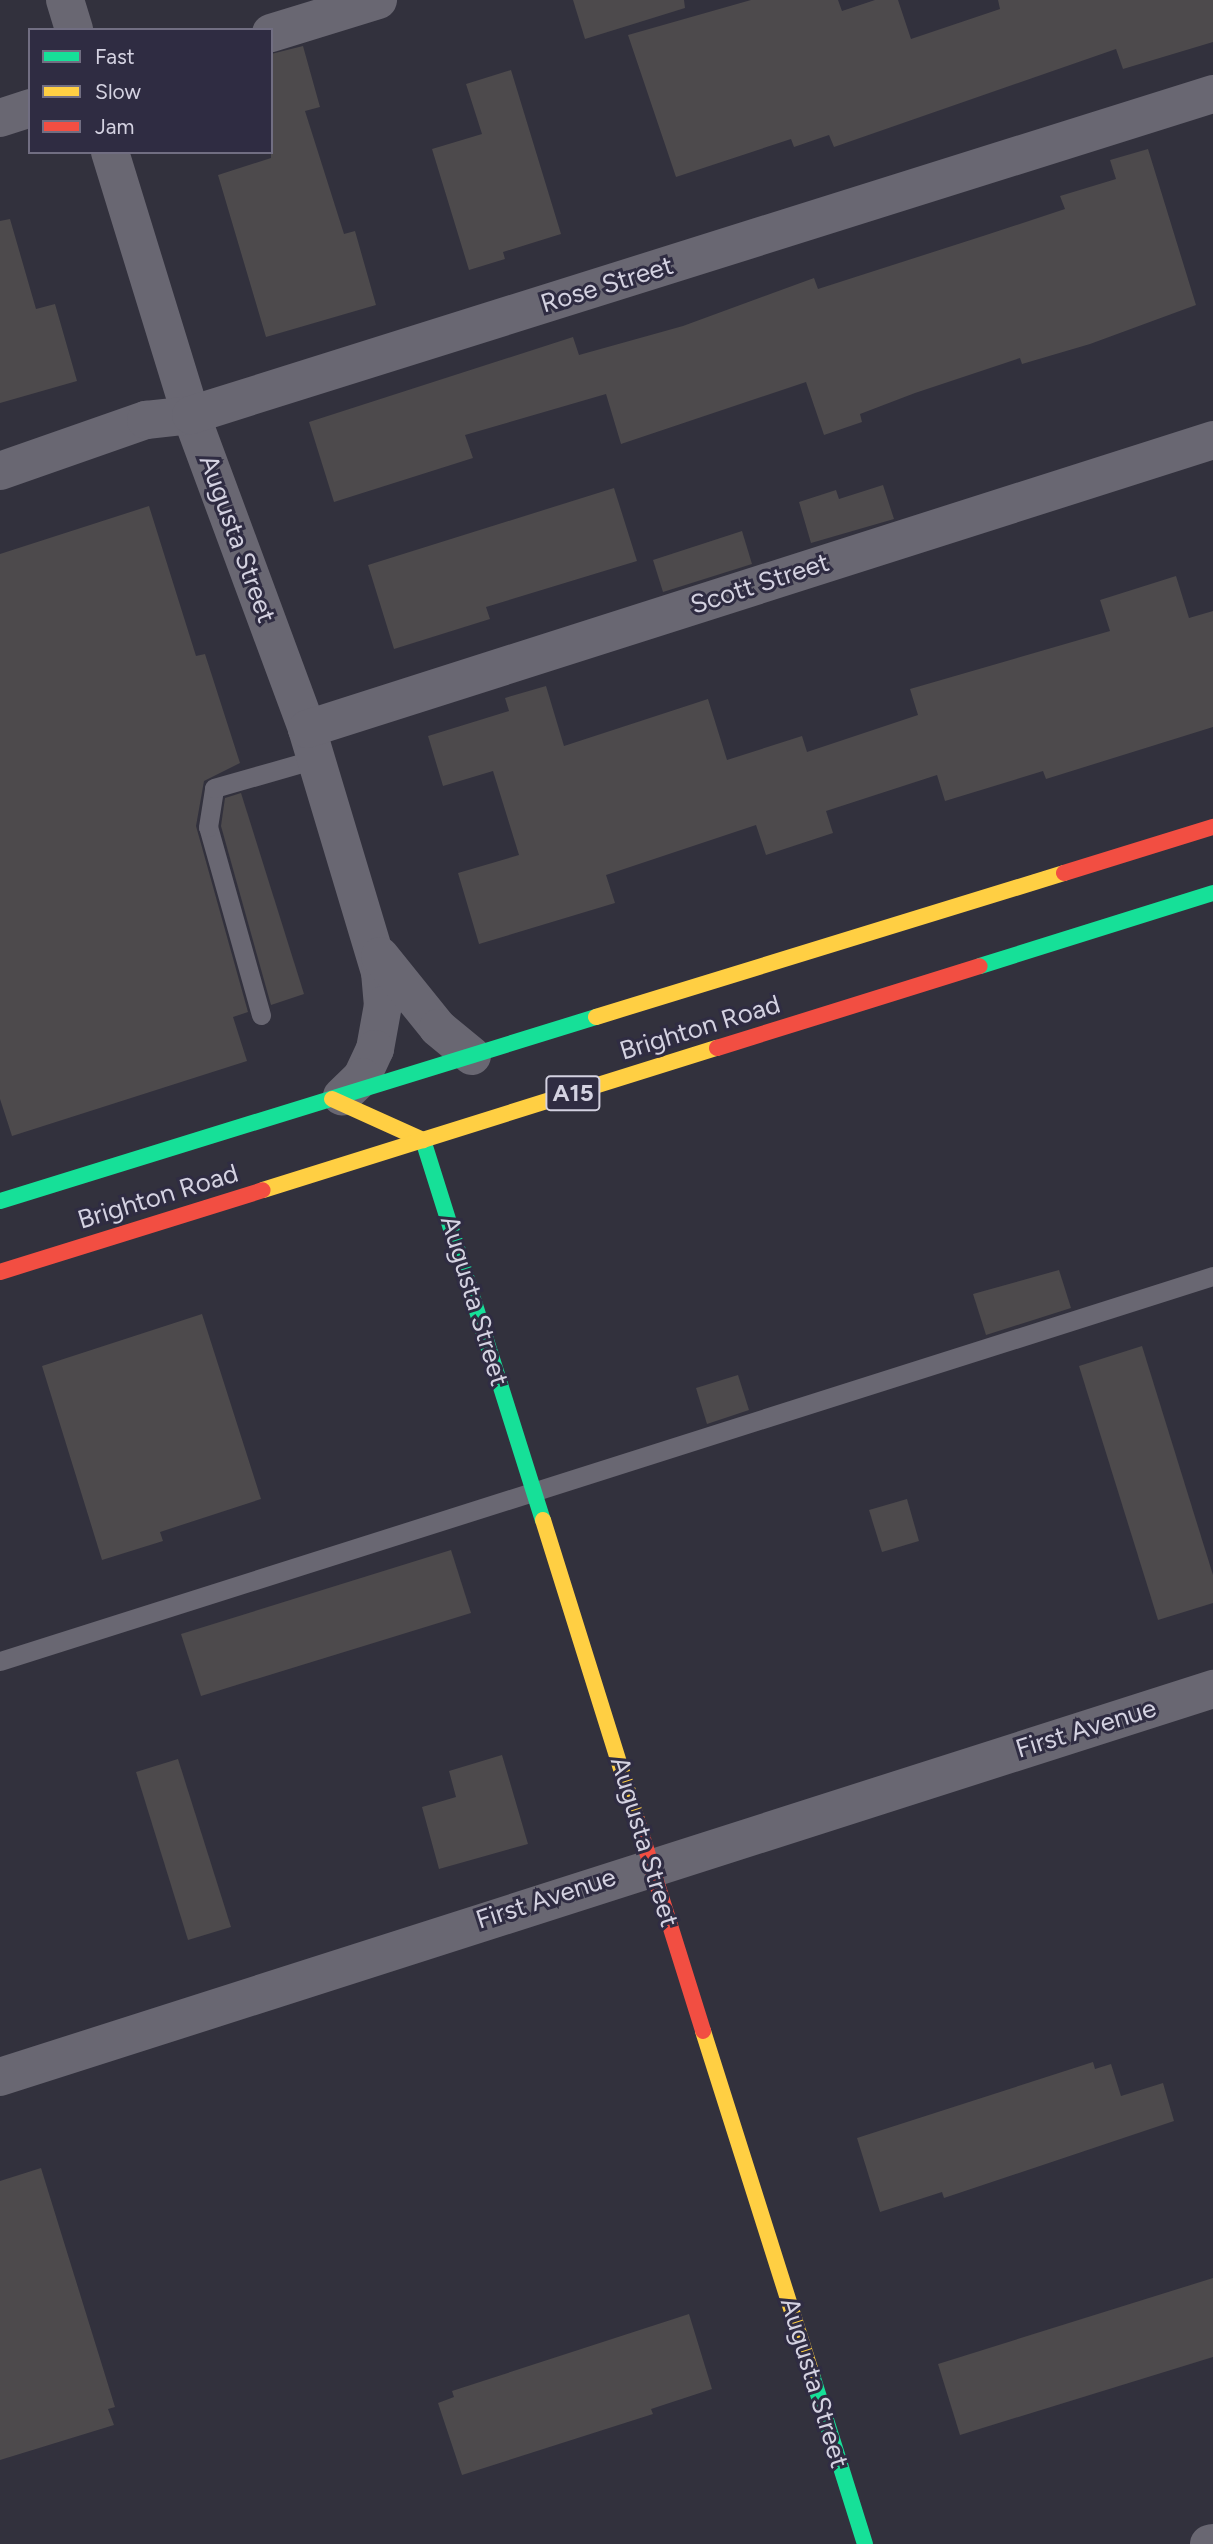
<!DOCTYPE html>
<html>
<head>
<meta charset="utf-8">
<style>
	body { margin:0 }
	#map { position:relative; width:1213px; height:2544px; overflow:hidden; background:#32313d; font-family:Figtree,sans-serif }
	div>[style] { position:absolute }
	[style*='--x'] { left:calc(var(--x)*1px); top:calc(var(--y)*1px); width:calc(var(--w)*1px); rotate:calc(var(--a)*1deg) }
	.building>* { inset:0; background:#4d4a4c }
	.lane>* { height:19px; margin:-9.5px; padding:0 9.5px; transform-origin:9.5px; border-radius:9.5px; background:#696772 }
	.street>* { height:38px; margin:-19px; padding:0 19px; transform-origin:19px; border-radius:19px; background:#696772 }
	.fast>* { height:16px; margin:-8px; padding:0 8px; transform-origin:8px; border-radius:8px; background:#16e098 }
	.slow>* { height:16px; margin:-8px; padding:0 8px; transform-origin:8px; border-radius:8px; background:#ffcf43 }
	.jam>* { height:16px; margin:-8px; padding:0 8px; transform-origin:8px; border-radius:8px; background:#f24e42 }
	span { translate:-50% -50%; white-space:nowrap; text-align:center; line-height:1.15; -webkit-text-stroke:6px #2f2c42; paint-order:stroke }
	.shield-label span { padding:2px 5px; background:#2f2c42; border:2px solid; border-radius:5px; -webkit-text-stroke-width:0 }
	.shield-label { font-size:24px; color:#d4d2e1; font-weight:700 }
	.street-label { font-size:26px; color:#d4d2e1 }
	.legend { position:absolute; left:28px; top:28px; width:245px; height:126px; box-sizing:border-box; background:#2f2c42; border:2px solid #716e82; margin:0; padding:9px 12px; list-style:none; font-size:21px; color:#d4d2e1 }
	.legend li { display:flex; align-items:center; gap:14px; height:35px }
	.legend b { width:35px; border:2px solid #716e82 }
</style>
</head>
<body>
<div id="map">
	<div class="building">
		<div style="clip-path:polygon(573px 0,684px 0,685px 8px,585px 39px)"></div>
		<div style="clip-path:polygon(751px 0,838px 0,842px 11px,875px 0,898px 0,911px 39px,1000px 9px,998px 0,1213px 0,1213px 42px,1123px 69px,1116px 49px,834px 147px,829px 135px,794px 147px,791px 139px,676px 177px,628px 35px)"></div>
		<div style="clip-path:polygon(303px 46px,320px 107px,305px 111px,344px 234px,355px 231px,376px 305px,266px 337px,218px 175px,271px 158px,271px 54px)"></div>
		<div style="clip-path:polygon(511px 70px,561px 234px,503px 252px,505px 259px,469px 270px,432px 149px,482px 134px,466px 84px)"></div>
		<div style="clip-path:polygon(1148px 149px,1196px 305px,1090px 344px,1022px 364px,1020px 358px,915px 393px,860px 414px,862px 422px,824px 435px,806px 382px,621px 444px,606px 394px,465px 435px,473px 458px,334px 502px,309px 422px,573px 337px,579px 355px,683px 326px,814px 278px,818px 289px,983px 236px,1065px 209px,1060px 196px,1116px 179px,1110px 160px)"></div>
		<div style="clip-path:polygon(10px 219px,36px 309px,55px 304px,77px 381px,0 403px,0 221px)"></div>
		<div style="clip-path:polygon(883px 485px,894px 519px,811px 543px,799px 502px,836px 490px,839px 499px)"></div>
		<div style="clip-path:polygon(614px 488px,637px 561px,486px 607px,490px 619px,394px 649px,368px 565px)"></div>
		<div style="clip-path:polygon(149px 506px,196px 656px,205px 654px,240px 763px,204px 781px,196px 826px,248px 1012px,233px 1017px,247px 1061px,12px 1136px,0 1099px,0 554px)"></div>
		<div style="clip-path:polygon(742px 531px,752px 564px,663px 592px,653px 560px)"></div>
		<div style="clip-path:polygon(1176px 576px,1189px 618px,1213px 611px,1213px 727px,1046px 779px,1043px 771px,945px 801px,937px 775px,826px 811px,833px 833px,766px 855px,756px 825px,606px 875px,615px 903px,479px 944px,458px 873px,519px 855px,493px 771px,443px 786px,428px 736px,509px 711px,505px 698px,546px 686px,564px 746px,708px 699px,727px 760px,802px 736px,807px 752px,918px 715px,910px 689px,1110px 631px,1100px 600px)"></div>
		<div style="clip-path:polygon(241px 793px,304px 994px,271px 1005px,221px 826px,225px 798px)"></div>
		<div style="clip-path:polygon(1059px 1270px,1071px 1308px,986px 1335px,973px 1294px)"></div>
		<div style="clip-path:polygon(202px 1314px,261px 1499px,160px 1532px,163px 1541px,102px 1560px,42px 1366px)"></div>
		<div style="clip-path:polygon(1142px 1346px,1213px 1575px,1213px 1603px,1158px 1620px,1079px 1366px)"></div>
		<div style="clip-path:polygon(738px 1375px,749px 1410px,707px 1424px,696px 1388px)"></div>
		<div style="clip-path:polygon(907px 1499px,919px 1541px,882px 1552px,869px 1510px)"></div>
		<div style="clip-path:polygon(451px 1550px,471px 1613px,201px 1696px,181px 1634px)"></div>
		<div style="clip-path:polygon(502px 1755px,528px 1844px,439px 1869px,422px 1807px,456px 1797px,449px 1771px)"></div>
		<div style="clip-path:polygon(178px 1759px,231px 1927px,188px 1940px,136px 1772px)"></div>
		<div style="clip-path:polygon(1093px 2062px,1095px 2069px,1111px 2064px,1121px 2096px,1163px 2083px,1174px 2121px,944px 2198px,942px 2192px,880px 2212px,857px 2138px)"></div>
		<div style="clip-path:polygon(41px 2168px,115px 2407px,108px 2409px,114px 2425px,0 2460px,0 2181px)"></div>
		<div style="clip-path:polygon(1213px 2278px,1213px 2357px,960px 2435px,938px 2364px)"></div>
		<div style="clip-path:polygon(689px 2314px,712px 2389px,651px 2409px,653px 2414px,462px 2475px,438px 2403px,454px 2397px,452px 2391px)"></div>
	</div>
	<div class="lane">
		<div style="--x:261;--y:1015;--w:195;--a:-105.7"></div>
		<div style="--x:208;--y:827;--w:39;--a:-81"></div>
		<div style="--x:214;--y:788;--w:106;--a:-15.9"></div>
		<div style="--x:0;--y:1661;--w:1273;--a:-17.61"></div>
	</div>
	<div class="street">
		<div style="--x:65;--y:0;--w:31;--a:73"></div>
		<div style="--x:271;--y:33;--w:112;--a:-17.1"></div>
		<div style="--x:0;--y:118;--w:32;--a:-18"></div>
		<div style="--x:110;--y:152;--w:275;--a:72.9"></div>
		<div style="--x:191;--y:415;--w:335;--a:69.7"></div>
		<div style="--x:307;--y:729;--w:254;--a:73.3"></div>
		<div style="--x:380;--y:972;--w:33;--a:85"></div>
		<div style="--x:383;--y:1005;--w:45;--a:100.3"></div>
		<div style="--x:375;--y:1049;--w:31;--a:115"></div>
		<div style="--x:362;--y:1077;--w:28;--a:136"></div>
		<div style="--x:0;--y:471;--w:155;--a:-19.3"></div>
		<div style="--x:146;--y:420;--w:45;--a:-6.3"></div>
		<div style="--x:191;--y:415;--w:1071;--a:-17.44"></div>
		<div style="--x:307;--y:729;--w:951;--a:-17.69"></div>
		<div style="--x:380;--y:956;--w:92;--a:51.1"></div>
		<div style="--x:438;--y:1028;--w:44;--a:39.5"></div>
		<div style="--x:0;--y:2077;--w:1274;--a:-17.74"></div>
		<div style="--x:1209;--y:2544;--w:4;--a:-14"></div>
	</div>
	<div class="fast">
		<div style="--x:980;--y:966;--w:244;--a:-17.4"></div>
		<div style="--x:423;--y:1140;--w:398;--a:72.5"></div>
		<div style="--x:0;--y:1201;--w:624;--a:-17.16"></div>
		<div style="--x:812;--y:2375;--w:177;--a:72.6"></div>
	</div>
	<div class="slow">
		<div style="--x:596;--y:1017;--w:490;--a:-17.1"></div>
		<div style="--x:332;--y:1099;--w:100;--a:24.3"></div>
		<div style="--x:263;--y:1190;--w:476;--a:-17.4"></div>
		<div style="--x:543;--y:1520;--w:314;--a:72.6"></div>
		<div style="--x:703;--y:2031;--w:361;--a:72.4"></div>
	</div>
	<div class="jam">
		<div style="--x:1064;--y:873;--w:156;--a:-17.2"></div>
		<div style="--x:717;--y:1048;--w:275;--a:-17.3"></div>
		<div style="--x:0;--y:1272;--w:275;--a:-17.3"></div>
		<div style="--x:637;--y:1820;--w:221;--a:72.6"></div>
	</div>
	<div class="shield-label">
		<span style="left:573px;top:1093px">A15</span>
	</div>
	<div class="street-label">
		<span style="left:607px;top:285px;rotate:-17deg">Rose Street</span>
		<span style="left:237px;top:539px;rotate:70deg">Augusta Street</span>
		<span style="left:760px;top:584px;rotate:-18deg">Scott Street</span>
		<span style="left:700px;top:1028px;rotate:-17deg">Brighton Road</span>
		<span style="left:158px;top:1197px;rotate:-17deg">Brighton Road</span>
		<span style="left:474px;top:1301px;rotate:73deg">Augusta Street</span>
		<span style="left:1086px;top:1729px;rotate:-17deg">First Avenue</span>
		<span style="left:644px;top:1842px;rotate:73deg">Augusta Street</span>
		<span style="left:546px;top:1899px;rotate:-18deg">First Avenue</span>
		<span style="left:814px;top:2383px;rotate:73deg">Augusta Street</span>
	</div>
	<ul class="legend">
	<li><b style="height:9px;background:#16e098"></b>Fast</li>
	<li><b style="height:9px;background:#ffcf43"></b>Slow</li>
	<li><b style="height:9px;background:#f24e42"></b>Jam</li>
	</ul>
</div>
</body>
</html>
